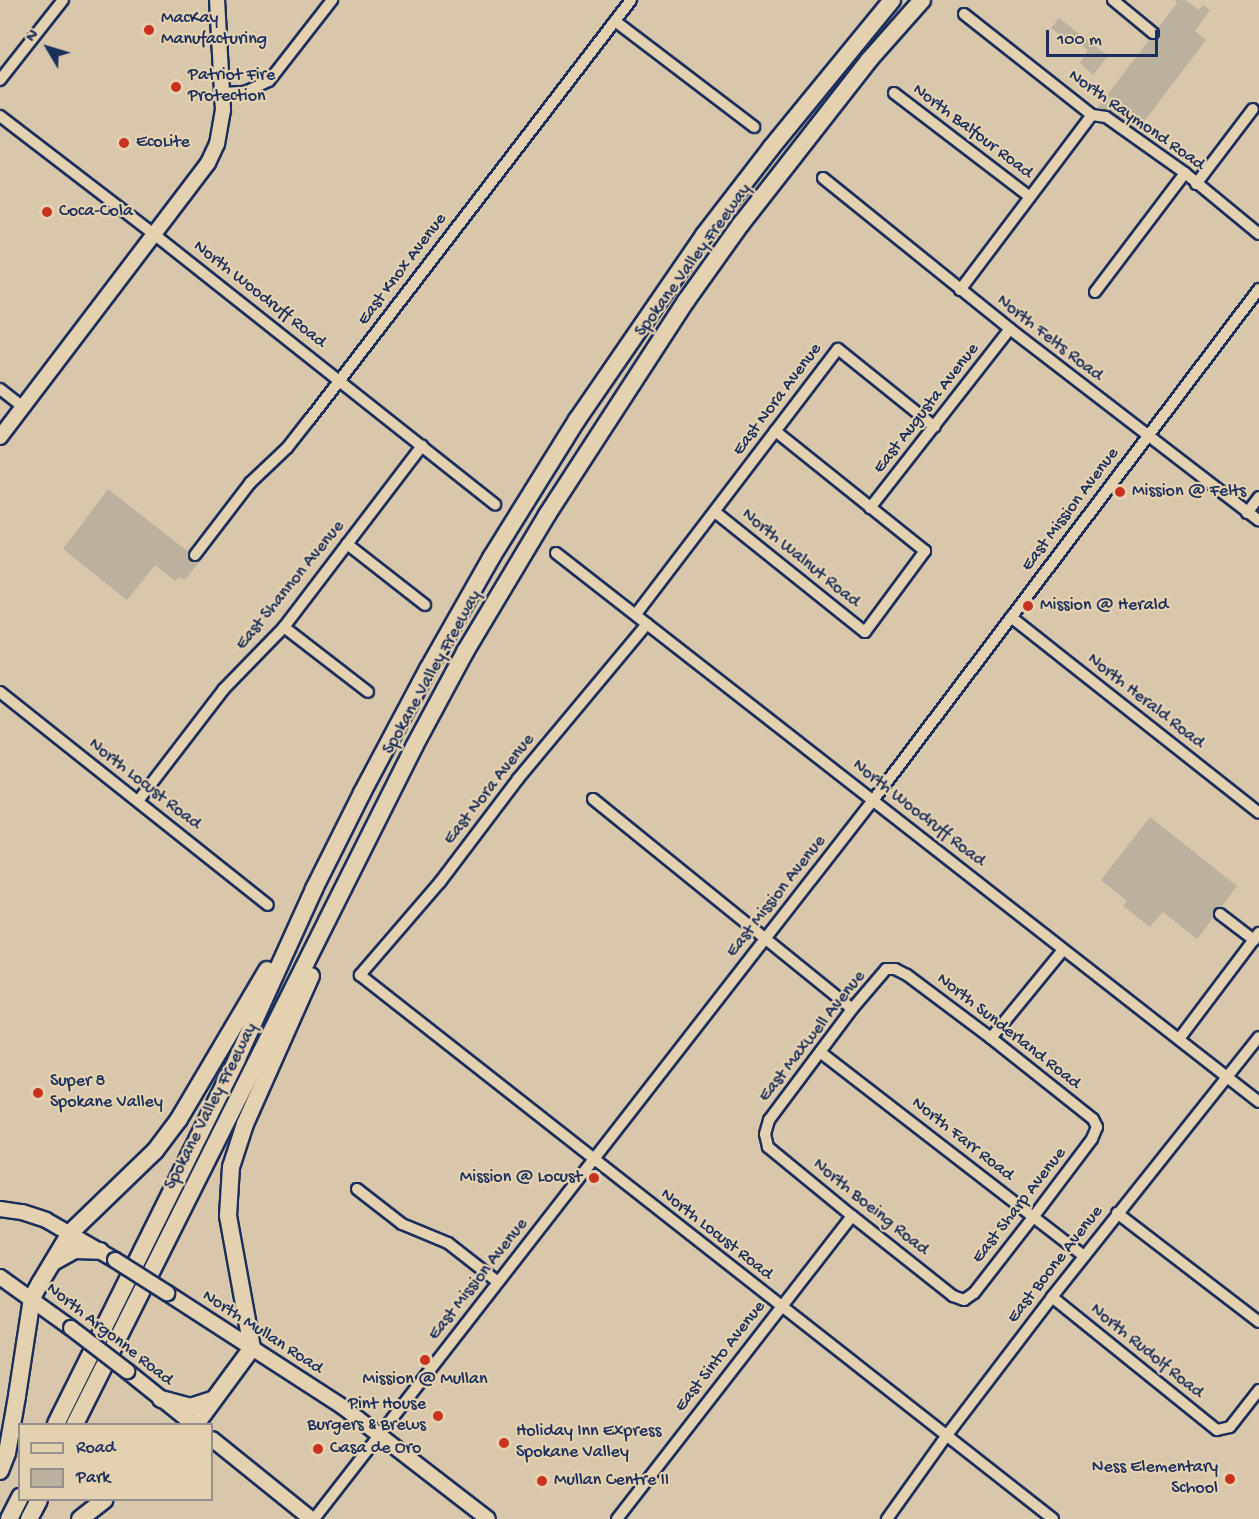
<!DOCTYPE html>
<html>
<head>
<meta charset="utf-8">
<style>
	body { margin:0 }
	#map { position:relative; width:1259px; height:1519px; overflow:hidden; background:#d8c7aa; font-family:"Gochi Hand",sans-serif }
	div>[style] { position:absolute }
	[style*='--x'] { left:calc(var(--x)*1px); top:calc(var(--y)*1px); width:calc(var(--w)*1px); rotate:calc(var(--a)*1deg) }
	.green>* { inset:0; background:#bcb19f }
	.roads { filter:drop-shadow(2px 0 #1b2f5e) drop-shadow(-2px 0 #1b2f5e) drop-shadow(0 2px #1b2f5e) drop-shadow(0 -2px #1b2f5e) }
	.minor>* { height:10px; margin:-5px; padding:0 5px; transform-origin:5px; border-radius:5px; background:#e4d1af }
	.major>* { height:14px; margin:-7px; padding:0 7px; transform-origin:7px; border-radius:7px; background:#e4d1af }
	.highway>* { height:16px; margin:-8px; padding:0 8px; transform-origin:8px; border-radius:8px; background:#e4d1af }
	.bridges { filter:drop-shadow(2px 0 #1b2f5e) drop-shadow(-2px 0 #1b2f5e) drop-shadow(0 2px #1b2f5e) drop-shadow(0 -2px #1b2f5e) }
	.major-bridge>* { height:14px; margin:-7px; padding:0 7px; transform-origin:7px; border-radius:7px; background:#e4d1af }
	.dots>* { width:16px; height:16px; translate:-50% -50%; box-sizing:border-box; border:3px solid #e4d1af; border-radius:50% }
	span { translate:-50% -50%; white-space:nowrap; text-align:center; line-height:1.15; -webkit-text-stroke:4.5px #e4d1af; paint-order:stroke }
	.poi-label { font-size:18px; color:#1b2f5e }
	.left { translate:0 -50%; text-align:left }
	.right { translate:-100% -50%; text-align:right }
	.street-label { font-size:18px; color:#1b2f5e }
	.legend { position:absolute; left:18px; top:1423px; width:195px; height:78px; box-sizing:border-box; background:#e4d1af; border:2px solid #94908f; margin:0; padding:8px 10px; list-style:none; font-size:18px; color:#1b2f5e }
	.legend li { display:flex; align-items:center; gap:12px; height:30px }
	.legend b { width:30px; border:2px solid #94908f }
	.north { position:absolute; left:18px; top:18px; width:60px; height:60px; -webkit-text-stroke:4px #e4d1af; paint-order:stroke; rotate:308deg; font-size:16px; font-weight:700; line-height:24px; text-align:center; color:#1b2f5e }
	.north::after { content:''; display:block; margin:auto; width:21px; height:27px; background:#1b2f5e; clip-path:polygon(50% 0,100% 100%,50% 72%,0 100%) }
	.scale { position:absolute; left:1046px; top:30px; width:112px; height:27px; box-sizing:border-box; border:3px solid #1b2f5e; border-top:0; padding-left:8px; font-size:18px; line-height:21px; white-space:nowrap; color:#1b2f5e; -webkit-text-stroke:4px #e4d1af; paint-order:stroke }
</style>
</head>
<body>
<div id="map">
	<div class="green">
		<div style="clip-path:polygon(1175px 0,1185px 0,1199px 10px,1203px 5px,1210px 10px,1195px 31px,1206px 40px,1137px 131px,1117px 116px,1098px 107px,1177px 3px)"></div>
		<div style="clip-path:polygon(1059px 18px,1108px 56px,1093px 75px,1080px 63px,1088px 50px,1072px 38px,1068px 41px,1051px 28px)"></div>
		<div style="clip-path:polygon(108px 489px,200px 561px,185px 580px,179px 577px,175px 581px,155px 565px,127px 600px,63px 549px)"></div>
		<div style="clip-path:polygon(1150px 817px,1237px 886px,1197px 939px,1163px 912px,1150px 927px,1123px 906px,1127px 901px,1101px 880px)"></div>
	</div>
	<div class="roads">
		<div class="minor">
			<div style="--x:1113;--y:0;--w:52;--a:39.5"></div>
			<div style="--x:964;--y:14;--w:163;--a:38.3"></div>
			<div style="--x:1092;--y:115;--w:14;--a:8"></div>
			<div style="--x:1106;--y:117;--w:97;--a:35.3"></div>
			<div style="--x:1185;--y:173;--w:96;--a:39.5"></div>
			<div style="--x:615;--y:21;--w:175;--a:37.3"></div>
			<div style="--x:0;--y:80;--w:102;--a:-51.8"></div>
			<div style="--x:223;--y:93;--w:22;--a:-3"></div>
			<div style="--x:245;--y:92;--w:26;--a:-25"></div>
			<div style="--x:269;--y:81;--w:103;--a:-52.1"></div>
			<div style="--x:894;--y:93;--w:171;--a:37.4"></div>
			<div style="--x:0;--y:116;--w:195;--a:37.5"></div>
			<div style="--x:155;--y:235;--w:434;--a:38.4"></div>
			<div style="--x:823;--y:178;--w:240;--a:38.9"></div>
			<div style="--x:1010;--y:329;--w:314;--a:37.6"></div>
			<div style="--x:1196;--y:184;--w:94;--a:-52.8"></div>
			<div style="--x:960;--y:290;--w:219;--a:-53"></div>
			<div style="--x:1095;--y:292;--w:149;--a:-52.9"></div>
			<div style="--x:0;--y:389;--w:29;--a:38"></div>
			<div style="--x:870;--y:508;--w:227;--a:-52"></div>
			<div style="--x:715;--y:512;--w:192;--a:38.7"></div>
			<div style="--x:865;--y:632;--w:101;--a:-53.5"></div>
			<div style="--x:925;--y:551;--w:192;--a:-141.3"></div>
			<div style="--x:1247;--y:513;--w:20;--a:-53"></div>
			<div style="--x:347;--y:544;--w:99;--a:38"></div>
			<div style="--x:556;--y:553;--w:892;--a:37.99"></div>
			<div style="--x:195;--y:555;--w:91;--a:-52.6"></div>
			<div style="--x:250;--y:483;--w:51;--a:-43.4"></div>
			<div style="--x:287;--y:448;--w:37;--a:-52"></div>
			<div style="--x:310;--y:419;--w:528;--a:-52.54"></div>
			<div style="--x:636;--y:614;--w:333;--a:-52.7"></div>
			<div style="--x:838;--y:349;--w:124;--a:38.8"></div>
			<div style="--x:1011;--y:617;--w:316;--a:38.3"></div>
			<div style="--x:647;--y:624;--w:202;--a:129.8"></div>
			<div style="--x:518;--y:779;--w:129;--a:127.1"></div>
			<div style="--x:440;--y:882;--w:123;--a:130.7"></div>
			<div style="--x:360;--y:975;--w:881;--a:38.13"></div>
			<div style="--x:284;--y:627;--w:106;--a:37.7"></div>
			<div style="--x:0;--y:692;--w:342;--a:38.5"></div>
			<div style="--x:593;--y:799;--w:333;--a:39"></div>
			<div style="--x:138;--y:801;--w:141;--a:-52.5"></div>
			<div style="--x:224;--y:689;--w:86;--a:-45.9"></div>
			<div style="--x:284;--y:627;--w:228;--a:-52.7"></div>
			<div style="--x:1220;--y:914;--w:43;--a:37.4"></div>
			<div style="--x:886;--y:969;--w:9;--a:0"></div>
			<div style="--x:895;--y:969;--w:13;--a:27"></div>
			<div style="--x:907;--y:975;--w:105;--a:36.9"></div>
			<div style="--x:991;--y:1038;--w:130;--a:38.5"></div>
			<div style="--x:1093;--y:1119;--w:9;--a:63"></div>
			<div style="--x:1097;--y:1127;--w:13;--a:113"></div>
			<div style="--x:1092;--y:1139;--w:96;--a:127"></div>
			<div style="--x:1034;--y:1216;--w:98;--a:127.9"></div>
			<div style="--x:974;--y:1293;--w:12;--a:145"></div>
			<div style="--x:964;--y:1300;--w:12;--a:-160"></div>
			<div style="--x:953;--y:1296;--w:129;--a:-141.6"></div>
			<div style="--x:852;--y:1216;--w:109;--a:-140.6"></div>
			<div style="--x:768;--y:1147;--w:13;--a:-103"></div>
			<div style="--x:765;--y:1134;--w:15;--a:-74"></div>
			<div style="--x:769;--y:1120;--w:139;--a:-53.2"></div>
			<div style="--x:852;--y:1009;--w:52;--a:-49.6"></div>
			<div style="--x:991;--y:1038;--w:114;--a:-50.7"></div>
			<div style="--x:1179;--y:1039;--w:133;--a:-53"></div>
			<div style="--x:820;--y:1052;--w:334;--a:37.7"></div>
			<div style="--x:357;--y:1189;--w:57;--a:37.9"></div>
			<div style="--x:402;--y:1224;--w:50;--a:22.4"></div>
			<div style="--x:448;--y:1243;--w:63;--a:38"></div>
			<div style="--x:1117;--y:1213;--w:179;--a:37.5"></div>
			<div style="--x:1052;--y:1297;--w:212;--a:38.9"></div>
			<div style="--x:1217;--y:1430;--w:13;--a:-13"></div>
			<div style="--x:1230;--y:1427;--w:47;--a:-51.9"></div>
			<div style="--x:314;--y:1519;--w:912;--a:-52.13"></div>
			<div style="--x:874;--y:799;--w:639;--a:-52.95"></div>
			<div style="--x:617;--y:1519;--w:383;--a:-52.2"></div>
			<div style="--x:887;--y:1519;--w:103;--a:-54.5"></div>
			<div style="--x:947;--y:1435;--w:173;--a:-52.7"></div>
			<div style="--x:1052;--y:1297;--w:332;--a:-51.5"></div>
		</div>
		<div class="major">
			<div style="--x:0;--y:437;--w:344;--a:-52.8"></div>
			<div style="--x:208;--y:163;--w:21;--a:-65"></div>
			<div style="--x:217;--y:144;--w:35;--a:-80"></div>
			<div style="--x:223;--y:110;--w:110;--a:-93.1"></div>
			<div style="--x:0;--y:1209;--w:22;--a:8"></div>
			<div style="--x:22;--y:1212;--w:25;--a:18"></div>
			<div style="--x:46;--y:1220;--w:80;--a:30.1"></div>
			<div style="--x:0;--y:1277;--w:87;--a:35.7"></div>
			<div style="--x:167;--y:1293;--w:210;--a:32.9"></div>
			<div style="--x:343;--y:1407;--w:183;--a:37.7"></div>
			<div style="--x:127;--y:1371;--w:85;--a:38.8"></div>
			<div style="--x:212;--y:1439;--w:127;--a:38.9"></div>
		</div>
		<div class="highway">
			<div style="--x:55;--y:1261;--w:23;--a:-29"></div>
			<div style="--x:75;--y:1250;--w:25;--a:2"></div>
			<div style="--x:161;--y:1399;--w:30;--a:15"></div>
			<div style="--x:190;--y:1407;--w:25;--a:-18"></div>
			<div style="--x:56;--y:1424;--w:407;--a:-63.6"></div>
			<div style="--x:237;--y:1059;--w:187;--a:-65.6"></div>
			<div style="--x:314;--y:889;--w:107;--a:-63.4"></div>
			<div style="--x:362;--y:793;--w:140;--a:-62"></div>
			<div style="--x:428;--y:669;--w:128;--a:-60.4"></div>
			<div style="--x:491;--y:558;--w:163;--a:-58.1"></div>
			<div style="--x:577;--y:420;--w:224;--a:-55.5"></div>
			<div style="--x:704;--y:235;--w:110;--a:-52.4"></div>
			<div style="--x:771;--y:148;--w:191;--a:-50.7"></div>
			<div style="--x:75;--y:1424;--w:759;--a:-63.4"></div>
			<div style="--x:415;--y:745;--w:106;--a:-61.7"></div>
			<div style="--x:465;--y:652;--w:160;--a:-59.1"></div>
			<div style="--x:547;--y:515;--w:255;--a:-57"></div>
			<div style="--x:686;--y:301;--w:95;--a:-54.5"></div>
			<div style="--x:741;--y:224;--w:208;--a:-52"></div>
			<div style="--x:869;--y:60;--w:80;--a:-48.5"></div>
			<div style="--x:196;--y:1424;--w:94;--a:-53.6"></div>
			<div style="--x:252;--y:1348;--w:134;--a:-100.3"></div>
			<div style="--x:228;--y:1216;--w:49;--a:-86.5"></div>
			<div style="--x:231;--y:1167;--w:45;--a:-72"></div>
			<div style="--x:245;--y:1124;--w:162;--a:-66"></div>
			<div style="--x:0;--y:1471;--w:19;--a:-69"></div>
			<div style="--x:7;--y:1453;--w:58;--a:-80"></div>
			<div style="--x:17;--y:1396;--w:99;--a:-81.3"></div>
			<div style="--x:32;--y:1298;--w:17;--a:-62"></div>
			<div style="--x:40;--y:1283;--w:58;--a:-59"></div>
			<div style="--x:70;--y:1233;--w:118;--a:-44"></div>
			<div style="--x:155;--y:1151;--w:40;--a:-53"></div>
			<div style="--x:179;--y:1119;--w:173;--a:-59.4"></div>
			<div style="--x:9;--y:1519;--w:25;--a:-63"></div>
			<div style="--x:29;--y:1519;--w:21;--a:-62"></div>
			<div style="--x:80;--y:1519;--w:31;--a:-38"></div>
		</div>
	</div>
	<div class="bridges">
		<div class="major-bridge">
			<div style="--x:115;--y:1260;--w:62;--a:32.4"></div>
			<div style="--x:71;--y:1328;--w:71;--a:37.5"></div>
		</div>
	</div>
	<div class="dots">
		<div style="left:149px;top:30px;background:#c8321e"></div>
		<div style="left:176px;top:87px;background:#c8321e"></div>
		<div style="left:124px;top:143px;background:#c8321e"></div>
		<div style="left:47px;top:212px;background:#c8321e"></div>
		<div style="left:1120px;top:492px;background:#c8321e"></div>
		<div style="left:1028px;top:606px;background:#c8321e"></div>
		<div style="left:38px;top:1093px;background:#c8321e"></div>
		<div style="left:594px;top:1178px;background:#c8321e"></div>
		<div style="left:425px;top:1360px;background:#c8321e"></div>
		<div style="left:438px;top:1416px;background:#c8321e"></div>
		<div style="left:504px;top:1443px;background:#c8321e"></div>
		<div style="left:318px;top:1449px;background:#c8321e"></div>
		<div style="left:1230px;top:1479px;background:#c8321e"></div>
		<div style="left:542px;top:1481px;background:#c8321e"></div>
	</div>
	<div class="poi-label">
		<span class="left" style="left:161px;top:30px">MacKay<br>Manufacturing</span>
		<span class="left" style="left:188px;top:87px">Patriot Fire<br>Protection</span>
		<span class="left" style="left:136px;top:143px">EcoLite</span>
		<span class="left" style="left:59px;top:212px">Coca-Cola</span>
		<span class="left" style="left:1132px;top:492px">Mission @ Felts</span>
		<span class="left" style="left:1040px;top:606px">Mission @ Herald</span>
		<span class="left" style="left:50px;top:1093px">Super 8<br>Spokane Valley</span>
		<span class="right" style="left:582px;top:1178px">Mission @ Locust</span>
		<span style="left:425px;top:1380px">Mission @ Mullan</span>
		<span class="right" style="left:426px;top:1416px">Pint House<br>Burgers &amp; Brews</span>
		<span class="left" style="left:516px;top:1443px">Holiday Inn Express<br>Spokane Valley</span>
		<span class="left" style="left:330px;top:1449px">Casa de Oro</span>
		<span class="right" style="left:1218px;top:1479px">Ness Elementary<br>School</span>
		<span class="left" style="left:554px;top:1481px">Mullan Centre II</span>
	</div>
	<div class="street-label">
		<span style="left:1136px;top:121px;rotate:35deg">North Raymond Road</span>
		<span style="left:972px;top:132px;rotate:37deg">North Balfour Road</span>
		<span style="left:694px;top:261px;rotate:-54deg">Spokane Valley Freeway</span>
		<span style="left:403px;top:270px;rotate:-53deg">East Knox Avenue</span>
		<span style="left:259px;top:295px;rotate:38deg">North Woodruff Road</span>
		<span style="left:1049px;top:339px;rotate:38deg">North Felts Road</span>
		<span style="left:778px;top:400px;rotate:-53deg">East Nora Avenue</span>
		<span style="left:927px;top:409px;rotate:-52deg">East Augusta Avenue</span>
		<span style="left:1071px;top:510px;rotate:-53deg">East Mission Avenue</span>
		<span style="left:800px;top:559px;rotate:39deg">North Walnut Road</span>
		<span style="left:291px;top:586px;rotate:-51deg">East Shannon Avenue</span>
		<span style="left:433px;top:673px;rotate:-61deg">Spokane Valley Freeway</span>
		<span style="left:1145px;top:702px;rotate:38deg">North Herald Road</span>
		<span style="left:144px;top:785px;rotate:38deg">North Locust Road</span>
		<span style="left:490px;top:790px;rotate:-52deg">East Nora Avenue</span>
		<span style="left:918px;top:814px;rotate:38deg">North Woodruff Road</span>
		<span style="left:777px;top:897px;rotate:-52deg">East Mission Avenue</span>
		<span style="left:1008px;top:1032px;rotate:38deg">North Sunderland Road</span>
		<span style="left:813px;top:1037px;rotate:-52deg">East Maxwell Avenue</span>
		<span style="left:212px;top:1107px;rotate:-63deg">Spokane Valley Freeway</span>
		<span style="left:962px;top:1140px;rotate:38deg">North Farr Road</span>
		<span style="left:1020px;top:1206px;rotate:-52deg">East Sharp Avenue</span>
		<span style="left:870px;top:1208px;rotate:39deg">North Boeing Road</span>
		<span style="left:716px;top:1235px;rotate:38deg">North Locust Road</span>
		<span style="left:1056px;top:1265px;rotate:-52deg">East Boone Avenue</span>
		<span style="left:479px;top:1280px;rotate:-52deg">East Mission Avenue</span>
		<span style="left:262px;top:1333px;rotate:33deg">North Mullan Road</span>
		<span style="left:109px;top:1335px;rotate:38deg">North Argonne Road</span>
		<span style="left:1146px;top:1352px;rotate:39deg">North Rudolf Road</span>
		<span style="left:721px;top:1357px;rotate:-52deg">East Sinto Avenue</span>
	</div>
	<ul class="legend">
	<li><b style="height:8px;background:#e4d1af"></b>Road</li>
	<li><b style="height:16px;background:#bcb19f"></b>Park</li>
	</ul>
	<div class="north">N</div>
	<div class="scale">100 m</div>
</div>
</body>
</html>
